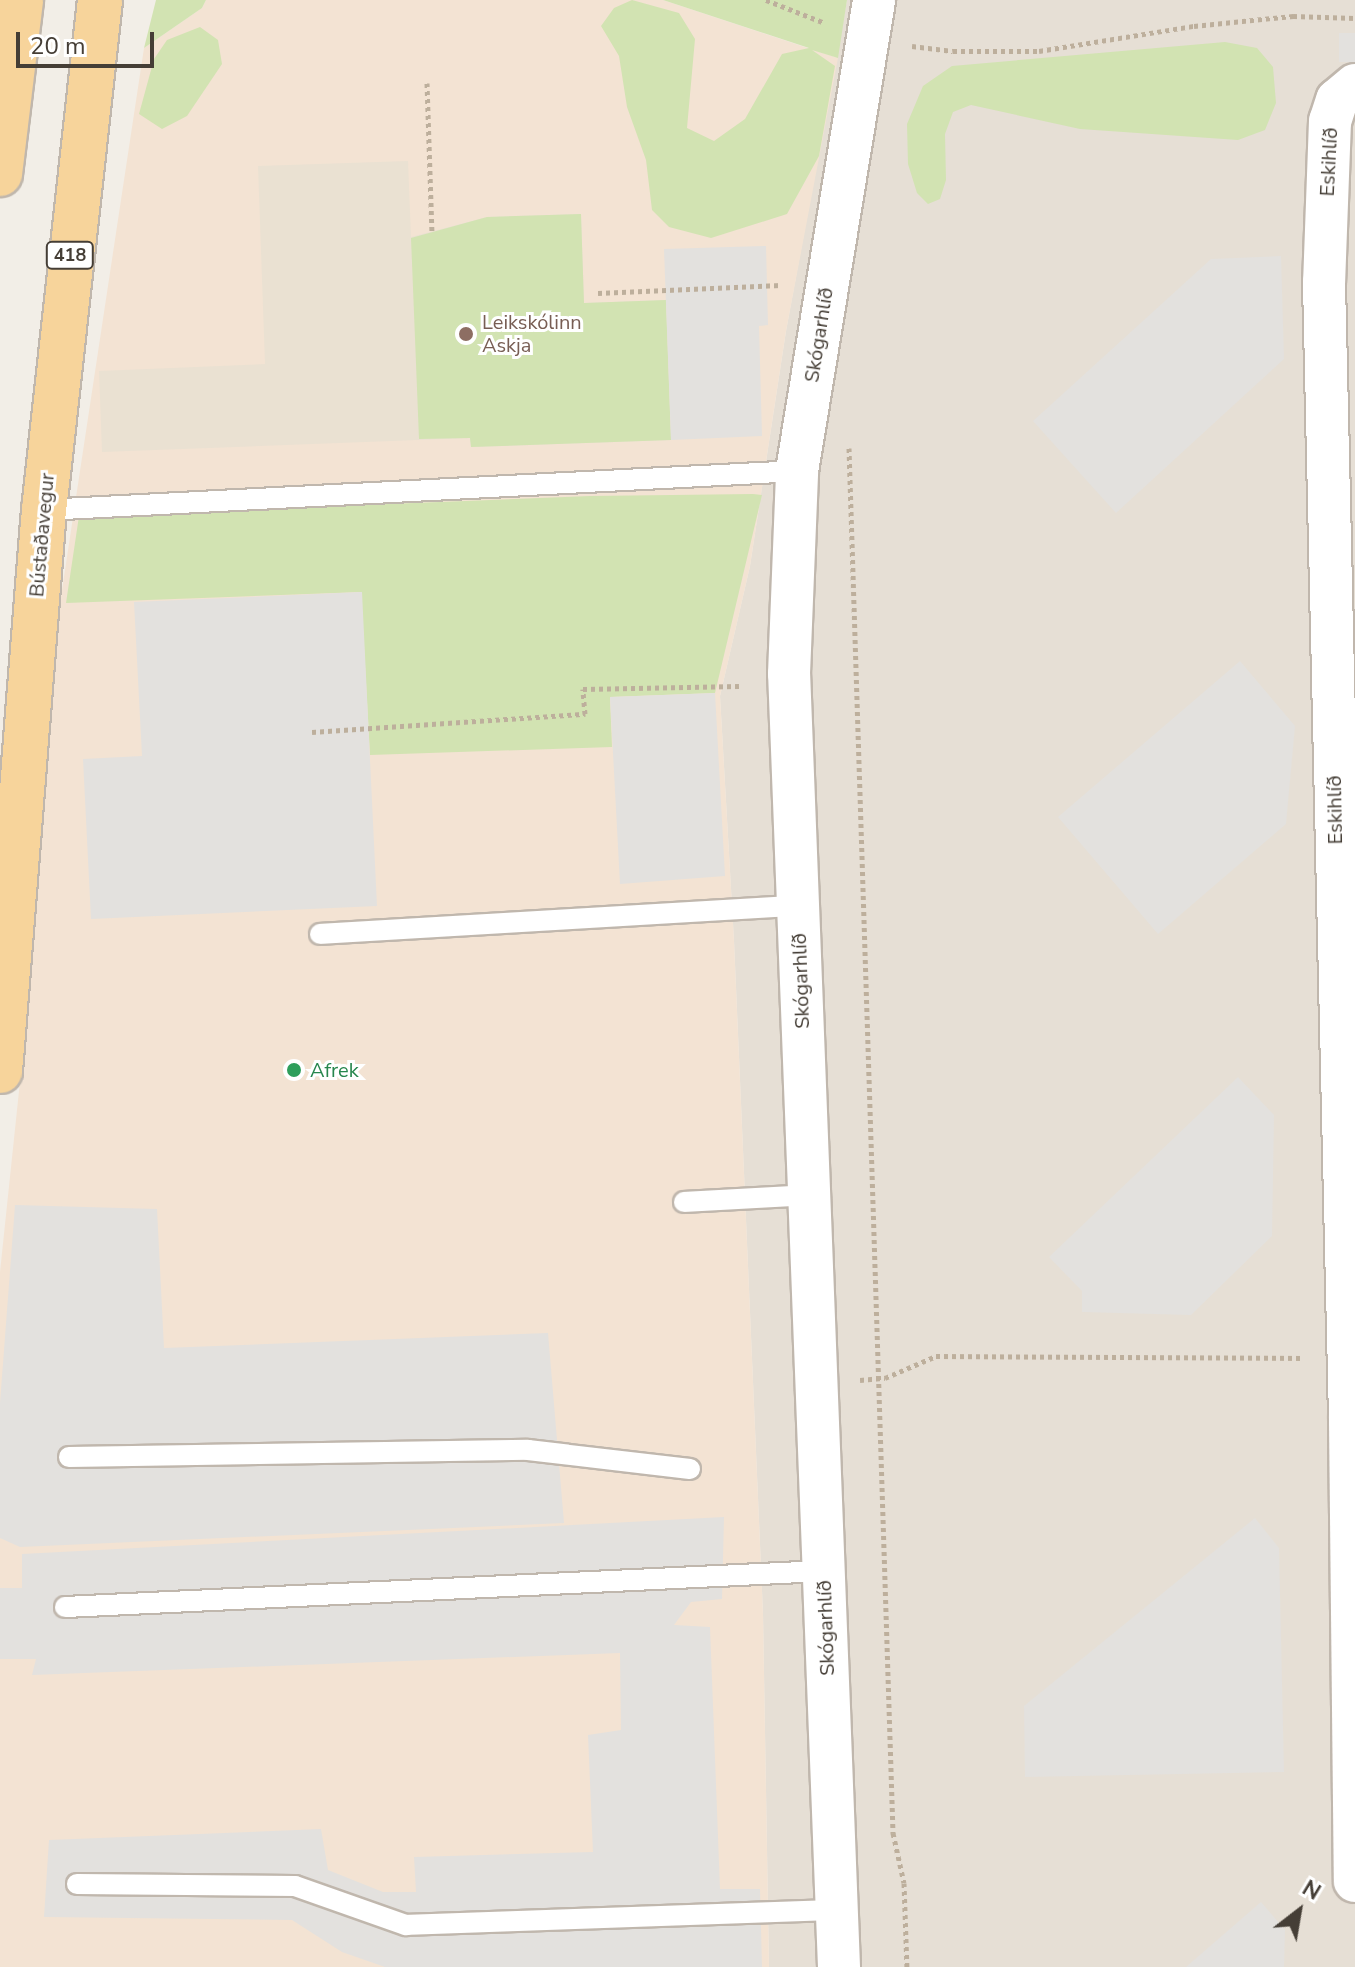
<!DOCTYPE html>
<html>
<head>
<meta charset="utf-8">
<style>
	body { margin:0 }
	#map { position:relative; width:1355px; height:1967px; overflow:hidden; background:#f2eee7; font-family:"Nunito Sans",sans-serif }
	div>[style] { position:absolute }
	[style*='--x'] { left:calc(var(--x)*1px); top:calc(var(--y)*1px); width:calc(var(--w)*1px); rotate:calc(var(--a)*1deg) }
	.residential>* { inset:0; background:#e6dfd5 }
	.commercial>* { inset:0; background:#f3e3d3 }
	.education>* { inset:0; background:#eae1d2 }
	.green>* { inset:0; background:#d2e3b2 }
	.parking>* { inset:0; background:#e3e1de }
	.path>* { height:5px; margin-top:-2.5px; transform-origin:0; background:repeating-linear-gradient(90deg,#bdaf9c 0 4px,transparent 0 8px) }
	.roads { filter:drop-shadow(2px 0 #c0b7ad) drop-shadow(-2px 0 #c0b7ad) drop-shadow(0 2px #c0b7ad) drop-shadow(0 -2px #c0b7ad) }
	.service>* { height:20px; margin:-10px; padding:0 10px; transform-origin:10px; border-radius:10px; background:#fff }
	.minor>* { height:42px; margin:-21px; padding:0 21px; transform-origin:21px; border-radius:21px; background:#fff }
	.primary>* { height:44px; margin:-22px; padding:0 22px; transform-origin:22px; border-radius:22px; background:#f7d49b }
	.dots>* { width:22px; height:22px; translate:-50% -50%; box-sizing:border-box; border:4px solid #fff; border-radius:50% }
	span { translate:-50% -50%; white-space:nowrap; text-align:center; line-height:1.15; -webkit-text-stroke:6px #fff; paint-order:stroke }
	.shield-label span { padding:2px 6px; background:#fff; border:2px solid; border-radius:6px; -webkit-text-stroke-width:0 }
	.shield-label { font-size:18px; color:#453e36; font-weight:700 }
	.street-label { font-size:20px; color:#453e36 }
	.education-label { font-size:20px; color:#785e54 }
	.left { translate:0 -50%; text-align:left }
	.leisure-label { font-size:20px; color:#27864d }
	.north { position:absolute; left:1259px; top:1871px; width:80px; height:80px; -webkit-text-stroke:6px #fff; paint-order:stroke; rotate:31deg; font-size:22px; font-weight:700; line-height:32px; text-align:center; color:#453e36 }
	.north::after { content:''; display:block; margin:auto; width:28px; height:36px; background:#453e36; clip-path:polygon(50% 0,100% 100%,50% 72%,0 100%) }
	.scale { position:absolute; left:16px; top:32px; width:138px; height:36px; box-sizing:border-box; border:4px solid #453e36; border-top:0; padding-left:10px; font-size:24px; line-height:28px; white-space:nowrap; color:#453e36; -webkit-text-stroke:6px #fff; paint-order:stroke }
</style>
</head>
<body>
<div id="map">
	<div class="residential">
		<div style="clip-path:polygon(847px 0,1355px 0,1355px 1967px,769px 1967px,763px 1614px,734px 941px,720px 696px,750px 566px,786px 331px)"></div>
	</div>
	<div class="commercial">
		<div style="clip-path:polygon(206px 0,663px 0,838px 58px,786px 331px,750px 566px,720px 696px,734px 941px,763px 1614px,769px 1967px,0 1967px,0 1272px,21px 1072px,57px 623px,144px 48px,202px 8px)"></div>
	</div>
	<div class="education">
		<div style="clip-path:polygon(408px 161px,411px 237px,487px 217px,581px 214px,584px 303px,666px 300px,671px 440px,471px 447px,470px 438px,102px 452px,99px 371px,265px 364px,258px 166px)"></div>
	</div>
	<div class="green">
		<div style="clip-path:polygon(156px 0,206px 0,202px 8px,144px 48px)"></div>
		<div style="clip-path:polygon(632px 0,679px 13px,695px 39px,687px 128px,714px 141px,745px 119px,782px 54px,809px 48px,663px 0,847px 0,838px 58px,812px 50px,835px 66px,819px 156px,787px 214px,711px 238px,669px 227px,652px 210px,646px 160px,627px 107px,619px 56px,601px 26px,614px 8px)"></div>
		<div style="clip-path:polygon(200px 27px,218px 40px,222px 64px,187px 116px,162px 129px,139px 114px,154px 59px,167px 40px)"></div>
		<div style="clip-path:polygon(1225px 42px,1257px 48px,1273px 67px,1276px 103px,1265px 130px,1238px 140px,1080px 129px,971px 105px,953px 112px,945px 134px,946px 180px,940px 199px,928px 204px,917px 193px,908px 164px,907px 124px,923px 86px,952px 66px)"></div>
		<div style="clip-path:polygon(581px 214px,584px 303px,666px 300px,671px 440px,471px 447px,470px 438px,419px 439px,411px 238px,487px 217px)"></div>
		<div style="clip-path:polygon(753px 494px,762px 495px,715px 693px,610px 697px,612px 747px,370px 755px,361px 592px,66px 603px,79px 516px,590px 496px)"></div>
	</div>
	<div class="parking">
		<div style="clip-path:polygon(1339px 33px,1355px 33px,1355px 62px,1339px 62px)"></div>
		<div style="clip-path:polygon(766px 246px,768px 325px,759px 326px,762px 436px,671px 440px,664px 249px)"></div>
		<div style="clip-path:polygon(1281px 256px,1284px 359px,1116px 513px,1033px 421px,1211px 259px)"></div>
		<div style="clip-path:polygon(362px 592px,377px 906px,91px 919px,83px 759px,142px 756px,134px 602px)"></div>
		<div style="clip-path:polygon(1240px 661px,1295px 726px,1286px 824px,1158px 934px,1058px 817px)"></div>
		<div style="clip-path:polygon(715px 693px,725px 876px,620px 884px,610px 697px)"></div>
		<div style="clip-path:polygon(1238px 1077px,1274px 1115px,1272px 1236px,1191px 1315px,1082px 1312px,1082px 1291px,1049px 1257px)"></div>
		<div style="clip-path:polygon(15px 1205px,157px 1209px,164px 1348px,548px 1333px,564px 1523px,20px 1547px,0 1538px,0 1403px)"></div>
		<div style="clip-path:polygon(724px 1517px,722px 1599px,691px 1602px,674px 1625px,710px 1627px,720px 1889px,760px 1889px,762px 1967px,385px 1967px,342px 1952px,292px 1920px,44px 1917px,49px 1840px,321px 1829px,328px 1870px,383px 1892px,416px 1892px,414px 1857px,593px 1852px,588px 1735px,621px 1730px,620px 1653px,32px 1675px,36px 1659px,0 1659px,0 1588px,22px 1588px,22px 1554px)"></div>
		<div style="clip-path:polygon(1255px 1518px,1279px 1548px,1284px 1772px,1025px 1777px,1024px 1706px)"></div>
		<div style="clip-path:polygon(1261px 1902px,1285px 1930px,1284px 1967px,1186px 1967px)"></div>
	</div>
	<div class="path">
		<div style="--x:766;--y:0;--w:63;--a:21.3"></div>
		<div style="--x:912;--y:46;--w:41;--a:7"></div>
		<div style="--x:953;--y:51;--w:86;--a:0"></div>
		<div style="--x:1039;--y:51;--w:157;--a:-9.2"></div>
		<div style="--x:1194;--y:26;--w:100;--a:-5.8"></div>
		<div style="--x:1293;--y:16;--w:62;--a:1.8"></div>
		<div style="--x:427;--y:83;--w:149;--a:88.1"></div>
		<div style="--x:598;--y:293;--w:184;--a:-2.5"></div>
		<div style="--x:849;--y:448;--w:1386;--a:88.18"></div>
		<div style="--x:893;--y:1833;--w:51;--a:77.6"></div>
		<div style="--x:904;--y:1883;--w:84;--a:88"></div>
		<div style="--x:312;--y:732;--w:274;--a:-3.8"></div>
		<div style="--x:585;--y:714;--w:25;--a:-95"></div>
		<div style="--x:583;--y:689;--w:156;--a:-1.1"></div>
		<div style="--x:860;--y:1380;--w:25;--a:-5"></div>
		<div style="--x:885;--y:1378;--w:56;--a:-23.3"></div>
		<div style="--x:936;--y:1356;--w:368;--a:0.3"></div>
	</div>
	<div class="roads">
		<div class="service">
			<div style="--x:44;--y:510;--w:754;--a:-2.96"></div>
			<div style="--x:320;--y:934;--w:479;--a:-3.4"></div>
			<div style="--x:684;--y:1202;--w:126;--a:-3.2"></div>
			<div style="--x:69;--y:1457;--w:459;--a:-0.9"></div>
			<div style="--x:528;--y:1450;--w:163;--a:6.7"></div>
			<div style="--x:65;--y:1607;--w:760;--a:-2.72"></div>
			<div style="--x:77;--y:1884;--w:218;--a:0.5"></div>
			<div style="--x:295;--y:1886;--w:118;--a:19.4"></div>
			<div style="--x:406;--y:1925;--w:431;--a:-2"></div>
		</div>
		<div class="minor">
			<div style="--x:1355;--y:85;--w:23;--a:140"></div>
			<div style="--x:1337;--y:100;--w:22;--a:108"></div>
			<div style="--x:1330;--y:121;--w:161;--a:92.1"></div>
			<div style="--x:1324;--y:282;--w:1139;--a:88.69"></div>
			<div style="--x:1350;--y:1421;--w:460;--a:89.4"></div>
			<div style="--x:839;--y:1967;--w:1294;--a:-92.21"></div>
			<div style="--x:789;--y:674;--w:203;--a:-87.7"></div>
			<div style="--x:797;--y:471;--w:477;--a:-80.7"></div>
		</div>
		<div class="primary">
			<div style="--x:0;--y:174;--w:175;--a:-83.1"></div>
			<div style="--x:0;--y:1071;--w:563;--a:-85.52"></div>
			<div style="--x:44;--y:510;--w:513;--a:-83.73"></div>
		</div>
	</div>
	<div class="dots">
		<div style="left:466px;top:334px;background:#8d6e63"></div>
		<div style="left:294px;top:1070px;background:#2e9e5b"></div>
	</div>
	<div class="shield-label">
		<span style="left:70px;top:255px">418</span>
	</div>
	<div class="street-label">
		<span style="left:1329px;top:162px;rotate:-87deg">Eskihlíð</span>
		<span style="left:819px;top:335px;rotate:-81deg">Skógarhlíð</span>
		<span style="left:42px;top:535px;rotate:-85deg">Bústaðavegur</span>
		<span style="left:1335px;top:810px;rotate:-91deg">Eskihlíð</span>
		<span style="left:801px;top:981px;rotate:-92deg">Skógarhlíð</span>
		<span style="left:826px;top:1628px;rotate:-92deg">Skógarhlíð</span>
	</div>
	<div class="education-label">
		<span class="left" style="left:482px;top:334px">Leikskólinn<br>Askja</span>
	</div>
	<div class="leisure-label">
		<span class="left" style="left:310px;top:1070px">Afrek</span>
	</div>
	<div class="north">N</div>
	<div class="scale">20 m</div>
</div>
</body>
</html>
